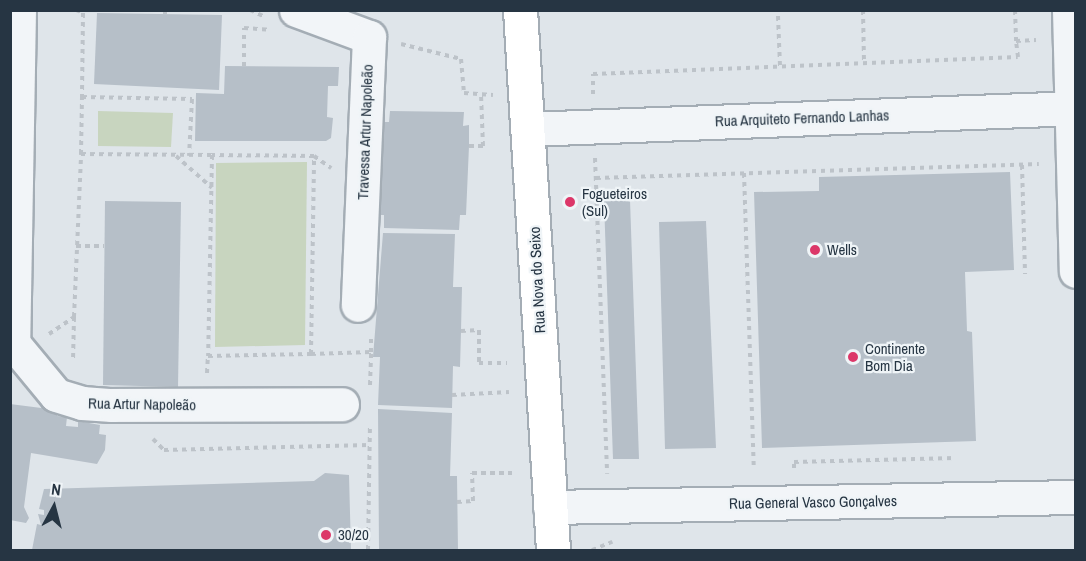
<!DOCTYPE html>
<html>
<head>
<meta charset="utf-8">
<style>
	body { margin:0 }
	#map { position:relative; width:1086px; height:561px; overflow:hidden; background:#dfe5ea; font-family:"Archivo Narrow",sans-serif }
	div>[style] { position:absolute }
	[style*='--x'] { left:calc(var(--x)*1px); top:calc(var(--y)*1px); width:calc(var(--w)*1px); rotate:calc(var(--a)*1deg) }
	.green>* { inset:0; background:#c8d5bf }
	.building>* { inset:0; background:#b6bfc8 }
	.path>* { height:4px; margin-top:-2px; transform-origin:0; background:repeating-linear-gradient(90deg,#bdc3c9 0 4.5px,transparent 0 9px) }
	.roads { filter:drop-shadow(2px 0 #a4adb5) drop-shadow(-2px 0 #a4adb5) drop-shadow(0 2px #a4adb5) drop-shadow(0 -2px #a4adb5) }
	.minor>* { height:33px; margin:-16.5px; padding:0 16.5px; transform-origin:16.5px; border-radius:16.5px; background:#f2f5f8 }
	.secondary>* { height:33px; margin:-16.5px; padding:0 16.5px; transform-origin:16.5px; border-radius:16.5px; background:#fff }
	.dots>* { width:16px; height:16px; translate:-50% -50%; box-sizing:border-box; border:3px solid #eff4f7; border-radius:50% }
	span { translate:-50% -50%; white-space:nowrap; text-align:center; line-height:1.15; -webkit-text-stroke:4.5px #eff4f7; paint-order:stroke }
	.street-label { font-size:15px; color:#263543 }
	.poi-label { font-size:15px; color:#263543 }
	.left { translate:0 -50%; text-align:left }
	.frame { position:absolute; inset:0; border:12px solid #263543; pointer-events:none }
	.north { position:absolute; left:24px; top:477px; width:60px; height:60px; -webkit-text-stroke:4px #eff4f7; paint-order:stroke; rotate:7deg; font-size:16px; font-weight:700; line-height:24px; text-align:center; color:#263543 }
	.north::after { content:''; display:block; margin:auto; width:21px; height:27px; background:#263543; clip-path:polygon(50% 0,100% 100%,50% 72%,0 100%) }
</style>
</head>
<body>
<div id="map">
	<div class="green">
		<div style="clip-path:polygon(98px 111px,173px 113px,171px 147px,98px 146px)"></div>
		<div style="clip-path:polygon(307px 162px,305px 345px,215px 347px,216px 163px)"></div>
	</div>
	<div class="building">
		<div style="clip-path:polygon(97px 13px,222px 15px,219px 90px,94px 84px)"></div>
		<div style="clip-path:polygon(225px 66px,339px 67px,338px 86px,328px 86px,327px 117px,333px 118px,331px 138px,326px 141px,195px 141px,196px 93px,224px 94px)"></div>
		<div style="clip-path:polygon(390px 111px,464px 112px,463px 126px,469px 125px,469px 146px,466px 215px,460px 215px,459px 230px,384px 228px,384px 215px,378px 215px,383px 122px,389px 122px)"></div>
		<div style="clip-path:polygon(1010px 172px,1014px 270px,965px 272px,967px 331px,972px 332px,976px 441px,762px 448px,754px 192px,819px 191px,819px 177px)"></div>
		<div style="clip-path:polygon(630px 200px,639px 459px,613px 459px,604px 201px)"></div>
		<div style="clip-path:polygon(105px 201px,181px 202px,178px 387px,103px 385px)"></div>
		<div style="clip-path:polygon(706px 221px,716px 448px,665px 449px,659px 222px)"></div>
		<div style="clip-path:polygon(383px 233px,455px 234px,453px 287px,462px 287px,461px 331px,460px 367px,453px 366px,452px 408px,378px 405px,380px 357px,373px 357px)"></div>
		<div style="clip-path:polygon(10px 404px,57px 410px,57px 416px,67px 417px,66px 426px,78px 427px,78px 421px,100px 425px,99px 434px,106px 435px,105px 450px,97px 464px,31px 453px,24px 507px,29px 518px,26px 523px,10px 520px)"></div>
		<div style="clip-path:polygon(378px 409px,452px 413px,450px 476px,457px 476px,458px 550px,379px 550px)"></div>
		<div style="clip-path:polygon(325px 473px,349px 475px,351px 550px,32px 550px,37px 524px,41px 525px,38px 514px,44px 515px,44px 510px,39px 509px,44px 489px,314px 481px)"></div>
	</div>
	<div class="path">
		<div style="--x:76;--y:10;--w:8;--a:23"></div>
		<div style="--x:83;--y:13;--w:84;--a:90.7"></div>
		<div style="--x:250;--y:10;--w:14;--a:25"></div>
		<div style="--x:863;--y:10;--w:53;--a:88.9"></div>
		<div style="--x:1015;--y:10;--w:31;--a:88"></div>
		<div style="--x:1016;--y:41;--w:20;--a:-3"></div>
		<div style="--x:165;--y:14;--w:4;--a:-90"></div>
		<div style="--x:778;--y:16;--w:50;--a:87.7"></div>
		<div style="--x:401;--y:44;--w:62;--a:14"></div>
		<div style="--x:461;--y:59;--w:34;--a:85"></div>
		<div style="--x:464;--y:93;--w:29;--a:4"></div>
		<div style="--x:244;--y:66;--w:38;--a:-90"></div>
		<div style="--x:244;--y:28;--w:26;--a:4"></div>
		<div style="--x:593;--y:94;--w:20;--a:-90"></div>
		<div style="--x:593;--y:74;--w:425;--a:-2.3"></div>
		<div style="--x:1018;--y:57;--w:16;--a:-97"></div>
		<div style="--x:469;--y:146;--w:14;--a:0"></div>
		<div style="--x:483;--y:146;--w:52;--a:-92.2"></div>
		<div style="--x:81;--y:154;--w:57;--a:-89"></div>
		<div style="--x:82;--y:97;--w:110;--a:1"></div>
		<div style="--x:192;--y:99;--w:57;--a:93"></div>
		<div style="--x:176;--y:156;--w:48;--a:41.6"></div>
		<div style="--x:314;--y:156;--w:21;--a:35"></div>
		<div style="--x:595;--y:158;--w:316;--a:87.8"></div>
		<div style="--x:1022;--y:165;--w:109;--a:88.4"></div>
		<div style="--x:744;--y:173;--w:296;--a:88.1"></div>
		<div style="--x:596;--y:178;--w:443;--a:-1.8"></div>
		<div style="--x:76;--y:246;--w:28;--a:0"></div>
		<div style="--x:74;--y:317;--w:163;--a:-87.5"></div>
		<div style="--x:81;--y:154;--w:131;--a:0.4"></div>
		<div style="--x:461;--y:331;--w:18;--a:-3"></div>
		<div style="--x:479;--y:330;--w:33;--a:90"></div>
		<div style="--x:479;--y:363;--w:28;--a:0"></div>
		<div style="--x:49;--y:334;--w:30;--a:-34"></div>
		<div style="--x:74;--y:317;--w:44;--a:91.3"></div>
		<div style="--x:311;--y:354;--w:198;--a:-89.1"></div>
		<div style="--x:314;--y:156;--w:102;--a:-179.4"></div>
		<div style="--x:212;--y:155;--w:201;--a:91.1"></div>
		<div style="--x:208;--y:356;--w:103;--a:-1.1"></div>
		<div style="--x:311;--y:354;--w:60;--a:-1.9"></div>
		<div style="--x:371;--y:352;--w:17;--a:-90"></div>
		<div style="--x:207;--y:373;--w:17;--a:-87"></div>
		<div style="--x:370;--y:385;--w:33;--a:-88"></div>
		<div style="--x:452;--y:395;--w:57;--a:-3"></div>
		<div style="--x:153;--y:439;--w:16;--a:45"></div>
		<div style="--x:164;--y:450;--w:205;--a:-1.4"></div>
		<div style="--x:794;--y:468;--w:6;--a:-90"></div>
		<div style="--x:794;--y:462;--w:161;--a:-1.4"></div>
		<div style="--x:457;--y:502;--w:16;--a:-4"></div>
		<div style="--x:473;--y:501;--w:28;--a:-92"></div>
		<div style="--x:472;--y:473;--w:41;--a:0"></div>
		<div style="--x:368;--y:550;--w:125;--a:-89.1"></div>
		<div style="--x:592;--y:550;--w:22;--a:-22"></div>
	</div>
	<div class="roads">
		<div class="minor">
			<div style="--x:19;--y:10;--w:333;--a:91"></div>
			<div style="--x:13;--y:343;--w:67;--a:50.4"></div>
			<div style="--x:56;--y:395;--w:27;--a:17"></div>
			<div style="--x:82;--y:403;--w:30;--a:4"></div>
			<div style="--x:112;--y:405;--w:230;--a:-0.2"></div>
			<div style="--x:296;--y:10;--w:78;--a:20.3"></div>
			<div style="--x:369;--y:37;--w:268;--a:92.4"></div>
			<div style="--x:1069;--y:10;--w:261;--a:88.5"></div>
			<div style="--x:528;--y:129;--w:548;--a:-2.19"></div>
			<div style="--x:550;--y:507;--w:526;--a:-1.09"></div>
		</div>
		<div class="secondary">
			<div style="--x:520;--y:10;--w:541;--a:86.5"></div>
		</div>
	</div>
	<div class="dots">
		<div style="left:570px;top:202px;background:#dc3769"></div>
		<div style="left:815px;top:250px;background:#dc3769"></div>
		<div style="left:853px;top:357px;background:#dc3769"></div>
		<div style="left:326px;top:535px;background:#dc3769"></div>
	</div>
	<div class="street-label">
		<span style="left:802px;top:118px;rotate:-2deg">Rua Arquiteto Fernando Lanhas</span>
		<span style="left:365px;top:132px;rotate:-88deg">Travessa Artur Napoleão</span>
		<span style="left:537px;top:280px;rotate:-93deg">Rua Nova do Seixo</span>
		<span style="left:142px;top:404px;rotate:1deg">Rua Artur Napoleão</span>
		<span style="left:813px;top:502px;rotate:-1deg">Rua General Vasco Gonçalves</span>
	</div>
	<div class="poi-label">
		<span class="left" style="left:582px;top:202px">Fogueteiros<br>(Sul)</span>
		<span class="left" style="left:827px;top:250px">Wells</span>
		<span class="left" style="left:865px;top:357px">Continente<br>Bom Dia</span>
		<span class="left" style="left:338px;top:535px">30/20</span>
	</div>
	<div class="frame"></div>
	<div class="north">N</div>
</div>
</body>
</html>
